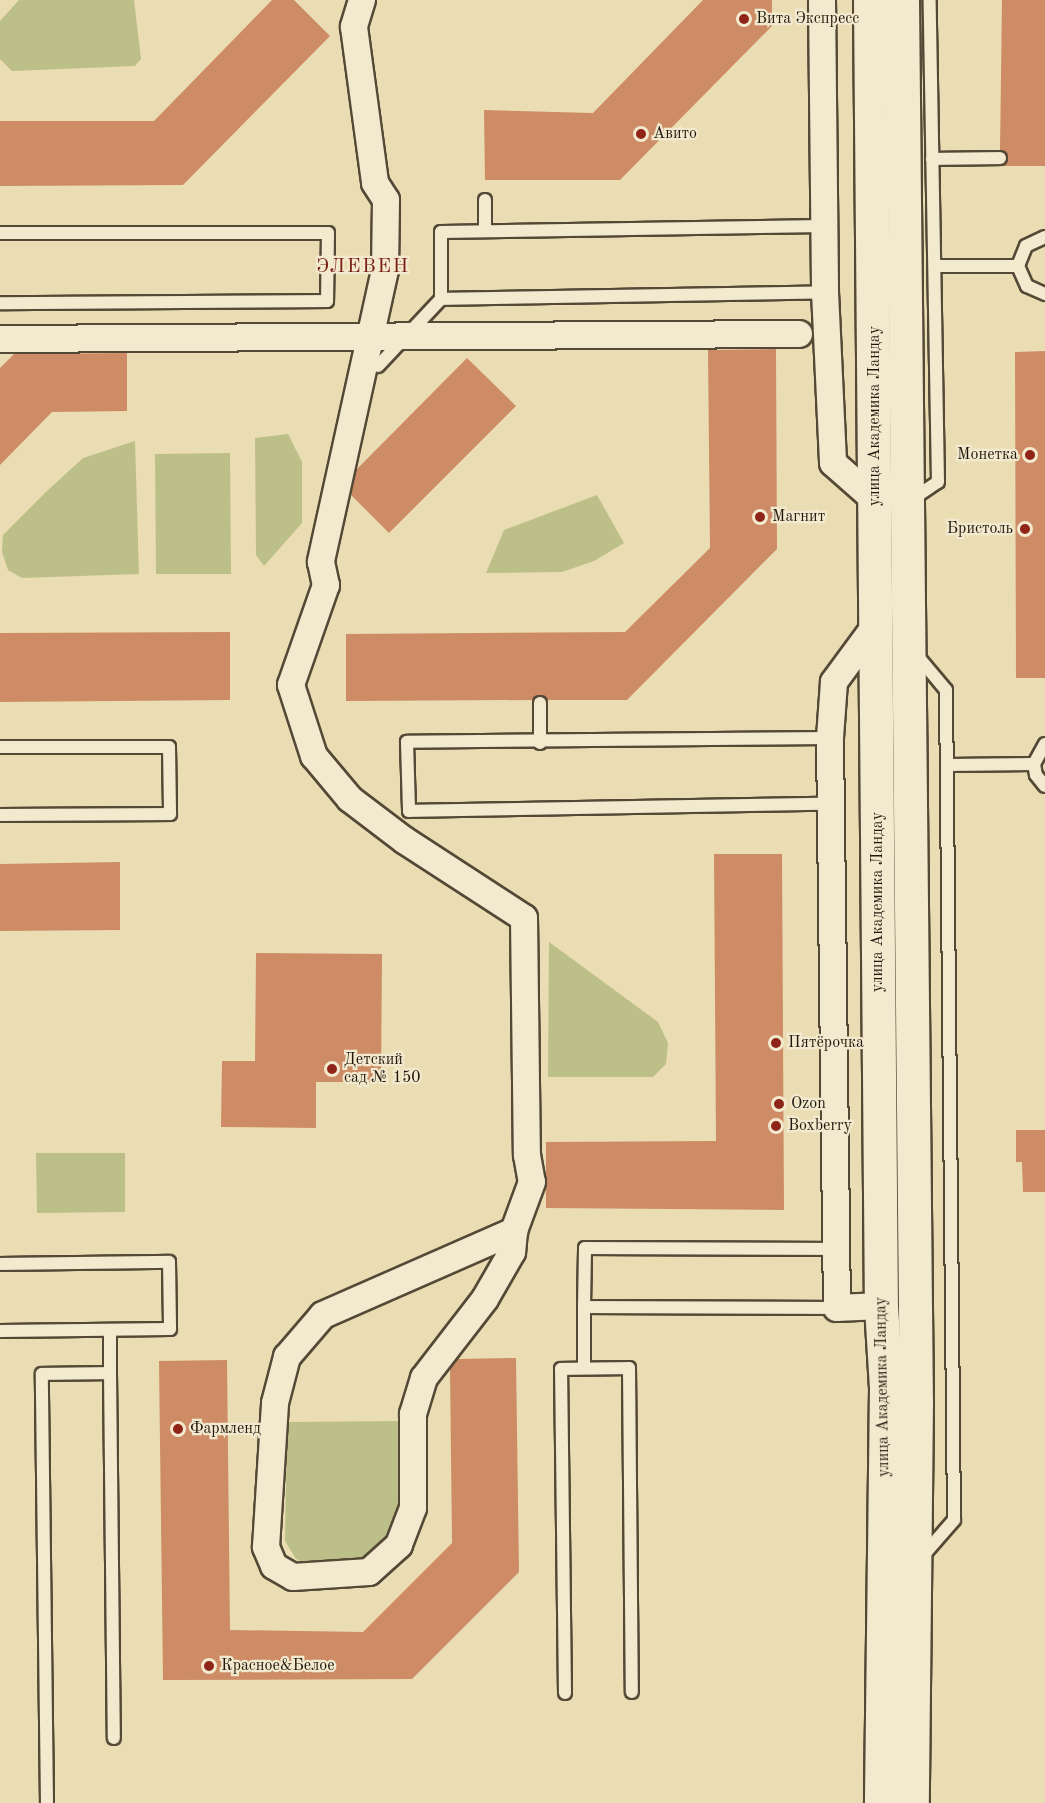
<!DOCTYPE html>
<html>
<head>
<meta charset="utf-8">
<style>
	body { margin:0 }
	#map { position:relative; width:1045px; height:1803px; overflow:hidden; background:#ebddb3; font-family:"Old Standard TT",serif }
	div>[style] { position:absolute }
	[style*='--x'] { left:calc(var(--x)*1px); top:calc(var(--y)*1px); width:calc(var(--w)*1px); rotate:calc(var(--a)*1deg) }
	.green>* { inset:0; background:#bdbf89 }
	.building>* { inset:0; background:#cd8c65 }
	.roads { filter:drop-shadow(2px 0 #544936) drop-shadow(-2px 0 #544936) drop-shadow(0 2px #544936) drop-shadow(0 -2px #544936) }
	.lane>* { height:12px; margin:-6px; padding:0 6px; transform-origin:6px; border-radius:6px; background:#f2e9ce }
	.street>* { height:26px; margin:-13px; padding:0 13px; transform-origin:13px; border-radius:13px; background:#f2e9ce }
	.secondary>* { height:33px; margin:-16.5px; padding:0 16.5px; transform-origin:16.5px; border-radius:16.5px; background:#f2e9ce }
	.dots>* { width:16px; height:16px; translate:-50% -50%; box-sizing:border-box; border:3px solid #f2e9ce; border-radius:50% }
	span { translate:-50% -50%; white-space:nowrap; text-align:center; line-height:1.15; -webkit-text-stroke:4.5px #f2e9ce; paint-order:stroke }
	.poi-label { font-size:16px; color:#21180d }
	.left { translate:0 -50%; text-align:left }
	.right { translate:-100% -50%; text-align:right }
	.street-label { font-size:16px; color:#21180d }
	.quarter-label { font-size:20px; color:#7a1f14; letter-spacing:1.5px }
</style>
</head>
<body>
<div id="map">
	<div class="green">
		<div style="clip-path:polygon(19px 0,134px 0,141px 59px,135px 66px,12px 71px,0 59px,0 21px)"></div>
		<div style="clip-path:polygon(288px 434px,302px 462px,302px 523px,264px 566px,256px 555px,255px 438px)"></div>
		<div style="clip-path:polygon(135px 441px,139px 574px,22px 578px,8px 570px,2px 552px,3px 535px,47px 491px,83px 458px)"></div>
		<div style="clip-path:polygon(230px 453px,231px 574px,156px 574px,155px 454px)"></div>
		<div style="clip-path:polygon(597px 495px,624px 543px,594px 561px,562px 572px,486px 573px,504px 530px)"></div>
		<div style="clip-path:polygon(549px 942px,658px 1022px,668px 1043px,666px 1064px,653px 1077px,548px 1077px)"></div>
		<div style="clip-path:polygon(36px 1153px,125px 1153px,125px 1212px,37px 1213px)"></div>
		<div style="clip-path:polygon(401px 1421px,401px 1510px,392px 1535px,370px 1558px,349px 1564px,315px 1568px,296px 1559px,285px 1541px,287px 1422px)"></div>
	</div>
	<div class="building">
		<div style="clip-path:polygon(272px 0,294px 0,330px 36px,183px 185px,0 186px,0 121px,154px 121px)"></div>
		<div style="clip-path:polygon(703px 0,772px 0,772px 26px,620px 180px,485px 180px,484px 110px,593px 113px)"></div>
		<div style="clip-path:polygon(1002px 0,1045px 0,1045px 166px,1001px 166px,1008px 158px,1000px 150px)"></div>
		<div style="clip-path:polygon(776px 349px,777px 549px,627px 700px,548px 700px,539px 695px,532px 700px,346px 701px,346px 634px,625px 632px,710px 548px,708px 350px)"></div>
		<div style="clip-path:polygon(1045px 351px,1045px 678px,1016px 678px,1015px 352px)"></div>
		<div style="clip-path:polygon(127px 353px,127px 411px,52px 412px,0 465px,0 368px,14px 354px)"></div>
		<div style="clip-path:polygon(467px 358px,516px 406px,389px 533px,351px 495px,356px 470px)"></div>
		<div style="clip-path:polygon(230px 632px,230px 700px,0 702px,0 633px)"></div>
		<div style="clip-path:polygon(714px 854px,782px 854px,784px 1210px,546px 1208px,546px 1142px,716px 1141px)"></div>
		<div style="clip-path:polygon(120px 862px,120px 930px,0 931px,0 864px)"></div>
		<div style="clip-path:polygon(256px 953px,382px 954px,381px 1082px,316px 1082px,316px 1128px,221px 1127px,222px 1061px,255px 1061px)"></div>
		<div style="clip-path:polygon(1016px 1130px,1045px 1130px,1045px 1192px,1023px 1192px,1022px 1162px,1016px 1162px)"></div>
		<div style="clip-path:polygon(516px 1358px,519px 1572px,412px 1679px,163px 1680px,159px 1361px,227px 1360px,230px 1630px,363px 1632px,452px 1543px,450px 1369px,458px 1359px)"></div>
	</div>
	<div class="roads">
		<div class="lane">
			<div style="--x:932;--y:159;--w:68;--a:-0.8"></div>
			<div style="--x:824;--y:226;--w:383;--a:179.1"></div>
			<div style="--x:441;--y:232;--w:67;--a:90"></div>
			<div style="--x:441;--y:299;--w:384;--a:-1"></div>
			<div style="--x:485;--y:231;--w:31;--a:-90"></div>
			<div style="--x:0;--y:233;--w:328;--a:0"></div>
			<div style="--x:328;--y:233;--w:68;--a:90.8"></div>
			<div style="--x:327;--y:301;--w:327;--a:179.6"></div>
			<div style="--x:1045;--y:237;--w:21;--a:155"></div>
			<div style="--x:1026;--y:246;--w:22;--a:112"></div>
			<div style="--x:1018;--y:266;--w:22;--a:66"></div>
			<div style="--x:1027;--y:286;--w:20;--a:24"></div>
			<div style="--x:935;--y:266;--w:83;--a:0"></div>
			<div style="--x:378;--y:366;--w:92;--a:-46.8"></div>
			<div style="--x:911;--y:500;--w:32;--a:-34"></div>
			<div style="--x:938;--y:482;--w:482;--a:-91"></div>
			<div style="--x:915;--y:653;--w:48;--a:50"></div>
			<div style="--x:946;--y:690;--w:830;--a:89.45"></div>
			<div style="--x:954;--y:1520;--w:52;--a:131.1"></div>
			<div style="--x:540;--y:703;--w:40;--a:90"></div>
			<div style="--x:830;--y:738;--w:423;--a:179.5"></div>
			<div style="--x:407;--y:742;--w:69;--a:88.3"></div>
			<div style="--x:409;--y:811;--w:421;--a:-1"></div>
			<div style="--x:1045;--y:744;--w:23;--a:119"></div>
			<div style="--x:1034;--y:764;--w:11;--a:80"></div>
			<div style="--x:1036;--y:775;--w:14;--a:51"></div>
			<div style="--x:0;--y:747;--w:169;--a:0"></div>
			<div style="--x:169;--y:747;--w:67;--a:89.1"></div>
			<div style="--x:170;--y:814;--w:170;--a:179.7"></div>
			<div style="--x:948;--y:765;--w:86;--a:-0.7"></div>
			<div style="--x:0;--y:1264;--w:169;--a:-0.7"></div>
			<div style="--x:169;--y:1262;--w:67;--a:89.1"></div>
			<div style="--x:170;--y:1329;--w:170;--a:179.3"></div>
			<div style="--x:837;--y:1308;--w:253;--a:-179.8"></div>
			<div style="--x:584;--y:1307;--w:59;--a:-89"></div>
			<div style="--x:585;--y:1248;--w:254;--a:0.2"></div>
			<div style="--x:110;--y:1330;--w:43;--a:90"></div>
			<div style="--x:584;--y:1368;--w:61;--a:-90"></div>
			<div style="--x:565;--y:1693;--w:324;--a:-90.7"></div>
			<div style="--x:561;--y:1369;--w:68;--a:-0.8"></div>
			<div style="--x:629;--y:1368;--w:324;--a:89.5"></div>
			<div style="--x:47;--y:1803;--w:429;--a:-90.7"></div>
			<div style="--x:42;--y:1374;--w:68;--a:-0.8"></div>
			<div style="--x:110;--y:1373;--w:365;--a:89.4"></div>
		</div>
		<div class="street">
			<div style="--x:362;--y:0;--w:28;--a:107"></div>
			<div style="--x:354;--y:27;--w:157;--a:82.3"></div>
			<div style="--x:375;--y:183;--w:20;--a:57"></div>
			<div style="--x:386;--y:200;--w:70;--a:90.8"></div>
			<div style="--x:385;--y:270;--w:299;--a:102.4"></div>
			<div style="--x:321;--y:562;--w:24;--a:78"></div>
			<div style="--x:326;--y:585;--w:106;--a:109.3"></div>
			<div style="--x:291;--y:685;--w:75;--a:72.1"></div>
			<div style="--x:314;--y:756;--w:56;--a:50.1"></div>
			<div style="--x:350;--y:799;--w:68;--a:37.2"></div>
			<div style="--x:404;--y:840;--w:143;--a:33"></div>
			<div style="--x:524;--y:918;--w:237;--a:89.3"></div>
			<div style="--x:527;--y:1155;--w:27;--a:80"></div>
			<div style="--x:532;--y:1182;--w:52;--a:110.2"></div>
			<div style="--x:822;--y:0;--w:292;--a:89.4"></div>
			<div style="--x:825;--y:292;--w:171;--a:87.3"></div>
			<div style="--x:833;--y:463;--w:56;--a:41.4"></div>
			<div style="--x:0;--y:339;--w:799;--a:-0.36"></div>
			<div style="--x:876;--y:625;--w:71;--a:126.4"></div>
			<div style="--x:834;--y:682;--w:56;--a:94.1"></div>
			<div style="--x:830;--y:738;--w:570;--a:89.3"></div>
			<div style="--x:837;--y:1308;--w:44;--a:-2.6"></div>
			<div style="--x:514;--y:1231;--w:21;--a:95"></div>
			<div style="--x:512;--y:1252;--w:54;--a:119.9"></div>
			<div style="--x:485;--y:1299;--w:100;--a:127.7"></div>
			<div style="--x:424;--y:1378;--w:38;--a:107"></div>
			<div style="--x:413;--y:1414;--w:94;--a:90"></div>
			<div style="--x:413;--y:1508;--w:40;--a:111"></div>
			<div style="--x:399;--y:1545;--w:40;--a:138"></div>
			<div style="--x:369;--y:1572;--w:76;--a:176.2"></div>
			<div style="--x:293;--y:1577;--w:22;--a:-150"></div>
			<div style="--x:274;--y:1566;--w:21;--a:-113"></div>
			<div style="--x:266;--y:1547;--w:144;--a:-86.4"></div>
			<div style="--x:275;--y:1403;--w:48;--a:-75.4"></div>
			<div style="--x:287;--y:1357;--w:55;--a:-49.4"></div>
			<div style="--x:323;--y:1315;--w:209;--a:-23.7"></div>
		</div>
		<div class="secondary">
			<div style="--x:870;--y:0;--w:1306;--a:89.52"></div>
			<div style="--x:881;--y:1306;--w:82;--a:86.5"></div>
			<div style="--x:886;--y:1388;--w:415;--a:90.7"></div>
			<div style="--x:902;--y:0;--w:1402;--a:89.43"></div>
			<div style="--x:916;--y:1402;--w:401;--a:90.6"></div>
		</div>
	</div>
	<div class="dots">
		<div style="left:744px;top:19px;background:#8f2418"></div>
		<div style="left:641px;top:134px;background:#8f2418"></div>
		<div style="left:1030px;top:455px;background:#8f2418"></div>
		<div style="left:760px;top:517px;background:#8f2418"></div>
		<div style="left:1025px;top:529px;background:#8f2418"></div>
		<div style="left:776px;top:1043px;background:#8f2418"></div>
		<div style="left:332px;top:1069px;background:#8f2418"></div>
		<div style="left:779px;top:1104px;background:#8f2418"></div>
		<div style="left:776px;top:1126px;background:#8f2418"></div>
		<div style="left:178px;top:1429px;background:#8f2418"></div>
		<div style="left:209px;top:1666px;background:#8f2418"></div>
	</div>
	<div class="poi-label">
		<span class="left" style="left:756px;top:19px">Вита Экспресс</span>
		<span class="left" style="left:653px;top:134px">Авито</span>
		<span class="right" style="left:1018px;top:455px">Монетка</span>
		<span class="left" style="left:772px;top:517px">Магнит</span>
		<span class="right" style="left:1013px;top:529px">Бристоль</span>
		<span class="left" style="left:788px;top:1043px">Пятёрочка</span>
		<span class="left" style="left:344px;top:1069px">Детский<br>сад № 150</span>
		<span class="left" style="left:791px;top:1104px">Ozon</span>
		<span class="left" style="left:788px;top:1126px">Boxberry</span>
		<span class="left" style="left:190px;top:1429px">Фармленд</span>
		<span class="left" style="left:221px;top:1666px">Красное&amp;Белое</span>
	</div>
	<div class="street-label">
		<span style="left:875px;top:416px;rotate:-90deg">улица Академика Ландау</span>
		<span style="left:878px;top:902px;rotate:-90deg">улица Академика Ландау</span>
		<span style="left:883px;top:1387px;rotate:-91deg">улица Академика Ландау</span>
	</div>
	<div class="quarter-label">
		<span style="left:363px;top:267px">ЭЛЕВЕН</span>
	</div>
</div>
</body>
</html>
